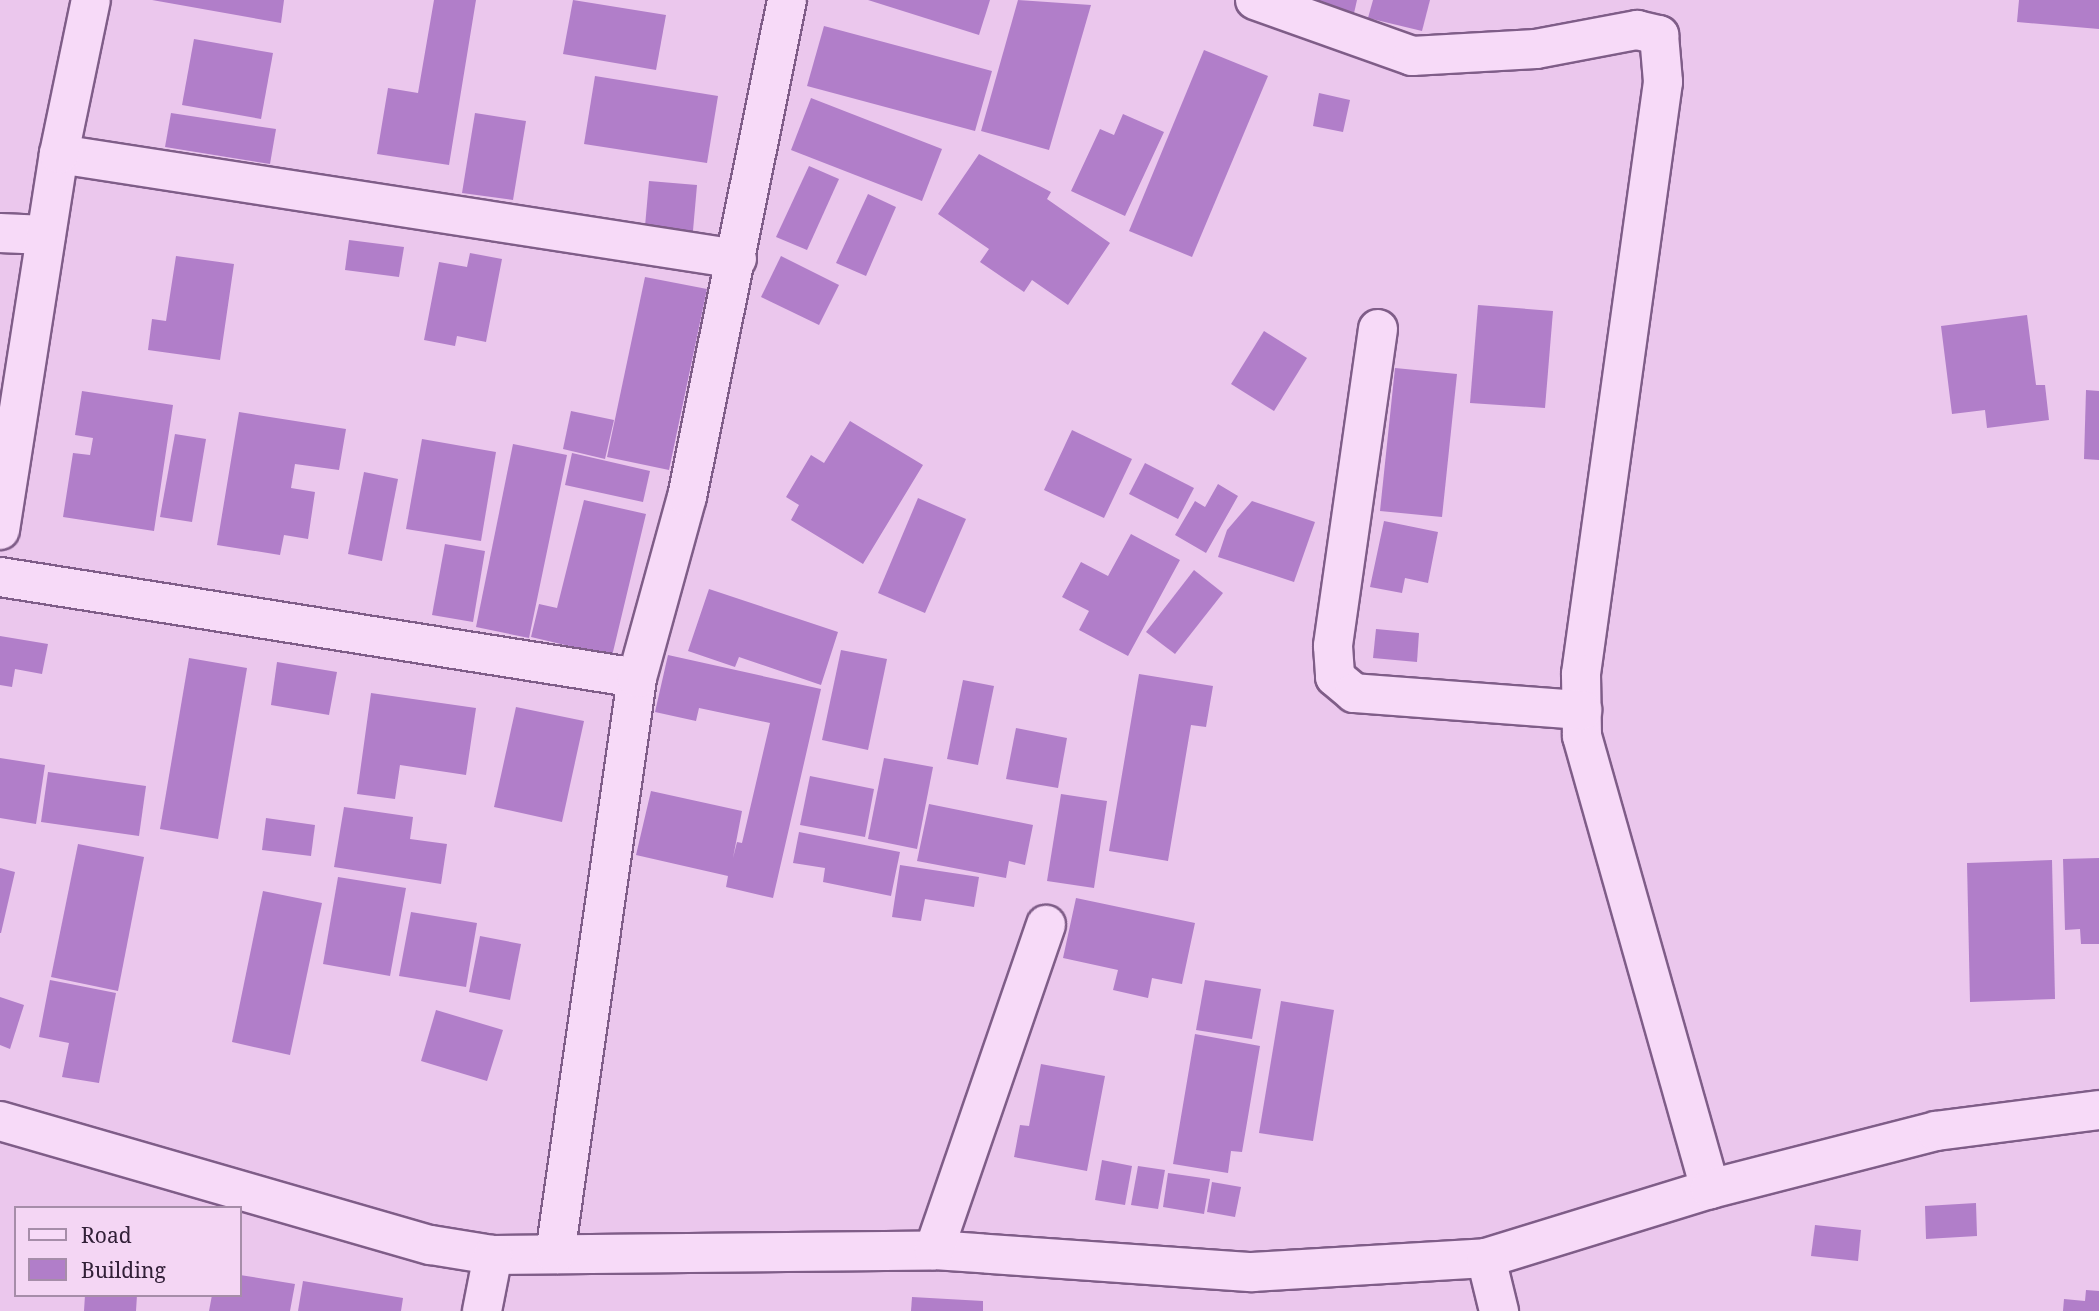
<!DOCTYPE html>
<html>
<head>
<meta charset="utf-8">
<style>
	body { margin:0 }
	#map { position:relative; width:2099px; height:1311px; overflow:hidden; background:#ebc7ed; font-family:"Noto Serif",serif }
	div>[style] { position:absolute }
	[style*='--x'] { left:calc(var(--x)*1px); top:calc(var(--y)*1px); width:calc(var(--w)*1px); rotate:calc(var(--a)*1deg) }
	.building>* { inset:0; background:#b17ec9 }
	.roads { filter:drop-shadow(2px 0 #7f5d88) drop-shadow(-2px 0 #7f5d88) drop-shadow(0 2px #7f5d88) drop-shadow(0 -2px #7f5d88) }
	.minor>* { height:38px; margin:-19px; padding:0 19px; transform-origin:19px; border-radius:19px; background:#f7daf8 }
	span { translate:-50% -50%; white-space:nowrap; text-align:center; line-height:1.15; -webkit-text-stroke:5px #f4d6f4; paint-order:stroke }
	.legend { position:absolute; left:14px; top:1206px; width:228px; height:91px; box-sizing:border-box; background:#f4d6f4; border:2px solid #a68da9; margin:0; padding:9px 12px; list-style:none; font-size:21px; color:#322038 }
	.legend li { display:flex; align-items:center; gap:14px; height:35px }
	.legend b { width:35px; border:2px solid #a68da9 }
</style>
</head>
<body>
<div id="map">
	<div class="building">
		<div style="clip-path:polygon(152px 0,284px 0,281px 23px)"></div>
		<div style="clip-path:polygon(434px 0,476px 0,449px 165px,377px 154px,388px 88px,418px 93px)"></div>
		<div style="clip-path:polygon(573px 0,666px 15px,656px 70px,563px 54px)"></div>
		<div style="clip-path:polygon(868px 0,990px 0,979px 35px)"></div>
		<div style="clip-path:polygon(1018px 0,1091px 5px,1049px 150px,981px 131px)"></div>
		<div style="clip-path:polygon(1299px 0,1357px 0,1352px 22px)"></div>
		<div style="clip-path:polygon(1373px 0,1430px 0,1422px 31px,1368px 18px)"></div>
		<div style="clip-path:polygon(2019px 0,2099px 0,2099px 29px,2017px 22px)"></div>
		<div style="clip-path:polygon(824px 26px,992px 71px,975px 131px,807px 86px)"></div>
		<div style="clip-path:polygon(194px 39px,273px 53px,261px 119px,182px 105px)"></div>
		<div style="clip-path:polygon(1204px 50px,1268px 76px,1192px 257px,1129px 231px)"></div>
		<div style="clip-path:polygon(595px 76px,718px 96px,707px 163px,584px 144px)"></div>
		<div style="clip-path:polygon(1319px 93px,1350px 100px,1343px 132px,1313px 126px)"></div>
		<div style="clip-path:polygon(811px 98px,942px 149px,922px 201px,791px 150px)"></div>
		<div style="clip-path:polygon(171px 113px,276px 129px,270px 164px,165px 147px)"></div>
		<div style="clip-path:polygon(475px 113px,526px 121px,513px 200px,462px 193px)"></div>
		<div style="clip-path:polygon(1123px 114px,1164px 132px,1125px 216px,1071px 191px,1100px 129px,1114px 135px)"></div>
		<div style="clip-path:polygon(979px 154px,1051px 192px,1047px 199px,1110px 243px,1068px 305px,1032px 280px,1024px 292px,980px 262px,989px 249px,938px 214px)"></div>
		<div style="clip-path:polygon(809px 166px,839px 179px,807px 250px,776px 237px)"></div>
		<div style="clip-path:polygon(649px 181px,697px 185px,692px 242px,644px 238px)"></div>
		<div style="clip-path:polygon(868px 194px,896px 207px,866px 276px,836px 263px)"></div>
		<div style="clip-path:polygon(349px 240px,404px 247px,399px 277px,345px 270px)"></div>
		<div style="clip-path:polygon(470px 253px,502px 259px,486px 342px,457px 336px,455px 346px,424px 340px,439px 262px,467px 267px)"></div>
		<div style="clip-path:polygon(176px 256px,234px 264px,220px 360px,148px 350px,152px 319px,166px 321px)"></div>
		<div style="clip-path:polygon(781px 256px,839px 285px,819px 325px,761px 297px)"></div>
		<div style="clip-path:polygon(645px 277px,707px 289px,669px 470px,607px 457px)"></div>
		<div style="clip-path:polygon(1478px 305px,1553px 311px,1545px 408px,1470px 403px)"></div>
		<div style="clip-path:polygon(2027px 315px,2036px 385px,2045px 385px,2049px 420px,1987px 428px,1985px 410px,1952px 414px,1941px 326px)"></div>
		<div style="clip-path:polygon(1264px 331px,1307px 358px,1274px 411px,1231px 384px)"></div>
		<div style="clip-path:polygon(1395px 368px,1457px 374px,1442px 517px,1380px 511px)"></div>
		<div style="clip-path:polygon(2086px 390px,2099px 391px,2099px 460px,2084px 459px)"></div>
		<div style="clip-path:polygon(82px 391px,173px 405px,154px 531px,63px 517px,73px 453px,90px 455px,93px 438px,75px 435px)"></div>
		<div style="clip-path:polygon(571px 411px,614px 420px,605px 459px,563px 449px)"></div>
		<div style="clip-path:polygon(239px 412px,346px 429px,339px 470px,295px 464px,291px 488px,315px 492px,308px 539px,284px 535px,280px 555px,217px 545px)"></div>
		<div style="clip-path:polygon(850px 421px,923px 465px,863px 564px,791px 520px,799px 505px,786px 497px,811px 455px,824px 463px)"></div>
		<div style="clip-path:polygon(1072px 430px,1132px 459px,1104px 518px,1044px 490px)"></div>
		<div style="clip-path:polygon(175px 434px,206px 439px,192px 522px,160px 517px)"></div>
		<div style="clip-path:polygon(422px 439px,496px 452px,481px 541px,406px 529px)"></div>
		<div style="clip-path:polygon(513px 444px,567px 455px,529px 638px,476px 627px)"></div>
		<div style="clip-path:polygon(572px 453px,650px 471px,643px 502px,565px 485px)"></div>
		<div style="clip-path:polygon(1145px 463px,1194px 488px,1178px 519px,1129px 494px)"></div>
		<div style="clip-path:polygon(364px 472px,398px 479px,382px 561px,348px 554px)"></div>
		<div style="clip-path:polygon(1218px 484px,1238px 496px,1206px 553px,1175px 535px,1195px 501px,1205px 507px)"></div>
		<div style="clip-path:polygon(918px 498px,966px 519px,925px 613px,878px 593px)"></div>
		<div style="clip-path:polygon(584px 500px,646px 514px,612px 656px,531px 637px,539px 604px,557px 608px)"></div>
		<div style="clip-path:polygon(1252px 501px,1315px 522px,1294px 582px,1218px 557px,1227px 530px)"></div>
		<div style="clip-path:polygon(1384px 521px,1438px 532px,1428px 583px,1405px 578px,1402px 593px,1370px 587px)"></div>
		<div style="clip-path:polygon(1131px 534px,1180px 560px,1128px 656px,1079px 630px,1089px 611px,1062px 597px,1081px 562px,1108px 576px)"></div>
		<div style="clip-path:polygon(445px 544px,485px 551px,473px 622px,432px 615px)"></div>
		<div style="clip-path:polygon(1194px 570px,1223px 593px,1175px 654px,1146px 632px)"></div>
		<div style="clip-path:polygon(709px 589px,838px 632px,821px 685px,739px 657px,735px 667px,688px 651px)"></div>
		<div style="clip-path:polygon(1376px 629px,1419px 633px,1417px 662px,1373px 658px)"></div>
		<div style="clip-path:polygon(0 636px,48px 644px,42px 674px,15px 669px,12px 687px,0 685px)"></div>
		<div style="clip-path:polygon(841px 650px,887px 659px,868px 750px,822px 740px)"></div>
		<div style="clip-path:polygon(668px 655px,821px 689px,773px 898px,726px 887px,728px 876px,636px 855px,651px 791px,742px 811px,733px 858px,737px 842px,742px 843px,770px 723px,699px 708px,696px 721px,655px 712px)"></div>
		<div style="clip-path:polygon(189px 658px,247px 668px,218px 839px,160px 829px)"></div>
		<div style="clip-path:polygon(277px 662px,337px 672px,329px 715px,271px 705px)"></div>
		<div style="clip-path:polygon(1139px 674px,1213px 686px,1206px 727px,1191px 725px,1168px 861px,1109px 851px)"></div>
		<div style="clip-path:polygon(963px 680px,994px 686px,978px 765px,947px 759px)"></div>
		<div style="clip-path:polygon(371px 693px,476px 708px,466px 775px,400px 765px,395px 799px,357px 794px)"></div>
		<div style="clip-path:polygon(516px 707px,584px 721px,562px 822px,494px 807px)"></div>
		<div style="clip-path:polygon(1016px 728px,1067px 738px,1058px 788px,1006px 779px)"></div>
		<div style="clip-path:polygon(0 758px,45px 765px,36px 824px,0 818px)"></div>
		<div style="clip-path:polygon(884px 758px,933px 767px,917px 849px,868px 839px)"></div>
		<div style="clip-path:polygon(48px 772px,146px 786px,139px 836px,41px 822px)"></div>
		<div style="clip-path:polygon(810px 776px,874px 789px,865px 837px,800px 825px)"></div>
		<div style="clip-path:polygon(1061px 794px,1107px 801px,1094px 888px,1047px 881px)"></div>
		<div style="clip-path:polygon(929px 804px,1033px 825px,1025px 865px,1009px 861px,1006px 878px,917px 861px)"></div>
		<div style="clip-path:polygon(344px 807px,413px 817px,410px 839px,447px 844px,441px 884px,334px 867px)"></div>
		<div style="clip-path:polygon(266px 818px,315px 825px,311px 856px,262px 850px)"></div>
		<div style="clip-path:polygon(799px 832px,900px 852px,891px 896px,823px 882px,825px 868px,793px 863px)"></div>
		<div style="clip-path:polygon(78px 844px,144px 857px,118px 991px,51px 977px)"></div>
		<div style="clip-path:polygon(2099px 858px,2099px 944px,2081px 944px,2080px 929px,2065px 930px,2063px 859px)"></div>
		<div style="clip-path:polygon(2052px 860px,2055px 999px,1970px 1002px,1967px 863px)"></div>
		<div style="clip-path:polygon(900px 865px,979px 877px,974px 907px,925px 899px,921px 921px,892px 917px)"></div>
		<div style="clip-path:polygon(0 868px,15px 872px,1px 933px,0 933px)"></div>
		<div style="clip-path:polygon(338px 877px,406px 888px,390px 976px,323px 964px)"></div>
		<div style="clip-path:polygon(263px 891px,322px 903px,290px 1055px,232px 1042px)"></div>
		<div style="clip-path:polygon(1076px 898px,1195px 923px,1182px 984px,1152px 978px,1148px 998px,1113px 990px,1118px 970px,1063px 958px)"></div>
		<div style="clip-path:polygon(411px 912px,477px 923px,466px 987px,399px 976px)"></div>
		<div style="clip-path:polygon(480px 936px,521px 944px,510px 1000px,469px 992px)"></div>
		<div style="clip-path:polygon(50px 980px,116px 993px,99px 1083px,62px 1077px,69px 1043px,39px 1037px)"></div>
		<div style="clip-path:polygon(1205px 980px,1261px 989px,1252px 1039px,1196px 1030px)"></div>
		<div style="clip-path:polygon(0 997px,24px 1005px,10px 1049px,0 1045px)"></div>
		<div style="clip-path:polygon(1281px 1001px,1334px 1010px,1313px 1141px,1259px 1133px)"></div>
		<div style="clip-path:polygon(436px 1010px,503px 1030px,487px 1081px,421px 1061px)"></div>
		<div style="clip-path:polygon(1195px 1034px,1260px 1046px,1242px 1152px,1231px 1151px,1228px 1173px,1173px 1164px)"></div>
		<div style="clip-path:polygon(1041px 1064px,1105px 1076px,1087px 1171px,1014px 1157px,1020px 1125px,1029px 1126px)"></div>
		<div style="clip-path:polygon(1102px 1160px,1132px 1166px,1125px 1205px,1095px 1200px)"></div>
		<div style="clip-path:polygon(1138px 1166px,1165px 1170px,1158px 1209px,1131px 1205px)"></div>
		<div style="clip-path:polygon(1168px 1173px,1210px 1179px,1204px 1214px,1163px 1207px)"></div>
		<div style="clip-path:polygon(1212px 1182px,1241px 1187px,1235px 1217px,1207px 1212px)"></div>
		<div style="clip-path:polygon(1976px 1203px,1977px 1236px,1926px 1239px,1925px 1206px)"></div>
		<div style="clip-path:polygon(1815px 1225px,1861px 1230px,1858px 1261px,1811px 1256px)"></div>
		<div style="clip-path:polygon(240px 1275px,295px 1284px,290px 1311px,209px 1311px,212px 1295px,240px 1295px)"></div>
		<div style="clip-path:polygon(303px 1281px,403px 1298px,401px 1311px,298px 1311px)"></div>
		<div style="clip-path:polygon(2086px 1290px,2099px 1291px,2099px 1311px,2063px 1311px,2064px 1299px,2085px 1301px)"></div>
		<div style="clip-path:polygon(85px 1295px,137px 1295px,136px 1311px,84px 1311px)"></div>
		<div style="clip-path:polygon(912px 1297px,983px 1301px,983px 1311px,911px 1311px)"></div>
	</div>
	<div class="roads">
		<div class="minor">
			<div style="--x:1255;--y:0;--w:167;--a:19.6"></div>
			<div style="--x:1412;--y:56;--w:124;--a:-3.2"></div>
			<div style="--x:1536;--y:49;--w:103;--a:-10.7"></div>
			<div style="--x:1637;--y:30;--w:23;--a:13"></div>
			<div style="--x:1659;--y:35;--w:47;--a:85.1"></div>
			<div style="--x:1663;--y:82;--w:598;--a:97.89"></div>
			<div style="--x:1581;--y:674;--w:62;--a:89.1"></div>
			<div style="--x:1582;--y:736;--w:471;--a:74.2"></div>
			<div style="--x:59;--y:154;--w:686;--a:8.8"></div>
			<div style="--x:0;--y:233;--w:46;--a:2.5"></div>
			<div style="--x:1378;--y:329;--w:320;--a:98.1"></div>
			<div style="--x:1333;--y:646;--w:31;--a:86"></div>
			<div style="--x:1335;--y:677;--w:25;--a:40"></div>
			<div style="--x:1354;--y:693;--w:229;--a:4.3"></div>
			<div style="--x:0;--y:530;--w:381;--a:-81.1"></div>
			<div style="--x:59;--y:154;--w:157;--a:-78.3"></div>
			<div style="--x:0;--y:577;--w:645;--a:9.01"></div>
			<div style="--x:0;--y:1121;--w:448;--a:16.1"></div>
			<div style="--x:431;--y:1245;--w:63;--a:9.2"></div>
			<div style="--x:493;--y:1255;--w:441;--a:-0.6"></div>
			<div style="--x:934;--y:1250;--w:319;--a:4"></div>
			<div style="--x:1252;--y:1272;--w:234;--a:-3.4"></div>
			<div style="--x:1486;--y:1258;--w:234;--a:-17.1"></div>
			<div style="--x:1710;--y:1189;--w:233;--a:-14.4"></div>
			<div style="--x:1936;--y:1131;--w:164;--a:-7.3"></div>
			<div style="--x:934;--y:1250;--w:344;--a:-71"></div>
			<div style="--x:555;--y:1254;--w:582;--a:-81.9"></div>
			<div style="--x:637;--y:678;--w:188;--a:-74.6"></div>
			<div style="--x:687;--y:497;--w:507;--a:-78.62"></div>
			<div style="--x:1486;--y:1258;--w:55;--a:76.2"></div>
			<div style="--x:482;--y:1311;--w:57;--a:-78.9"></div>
		</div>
	</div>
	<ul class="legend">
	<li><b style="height:9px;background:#f7daf8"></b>Road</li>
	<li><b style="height:19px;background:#b17ec9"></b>Building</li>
	</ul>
</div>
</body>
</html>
